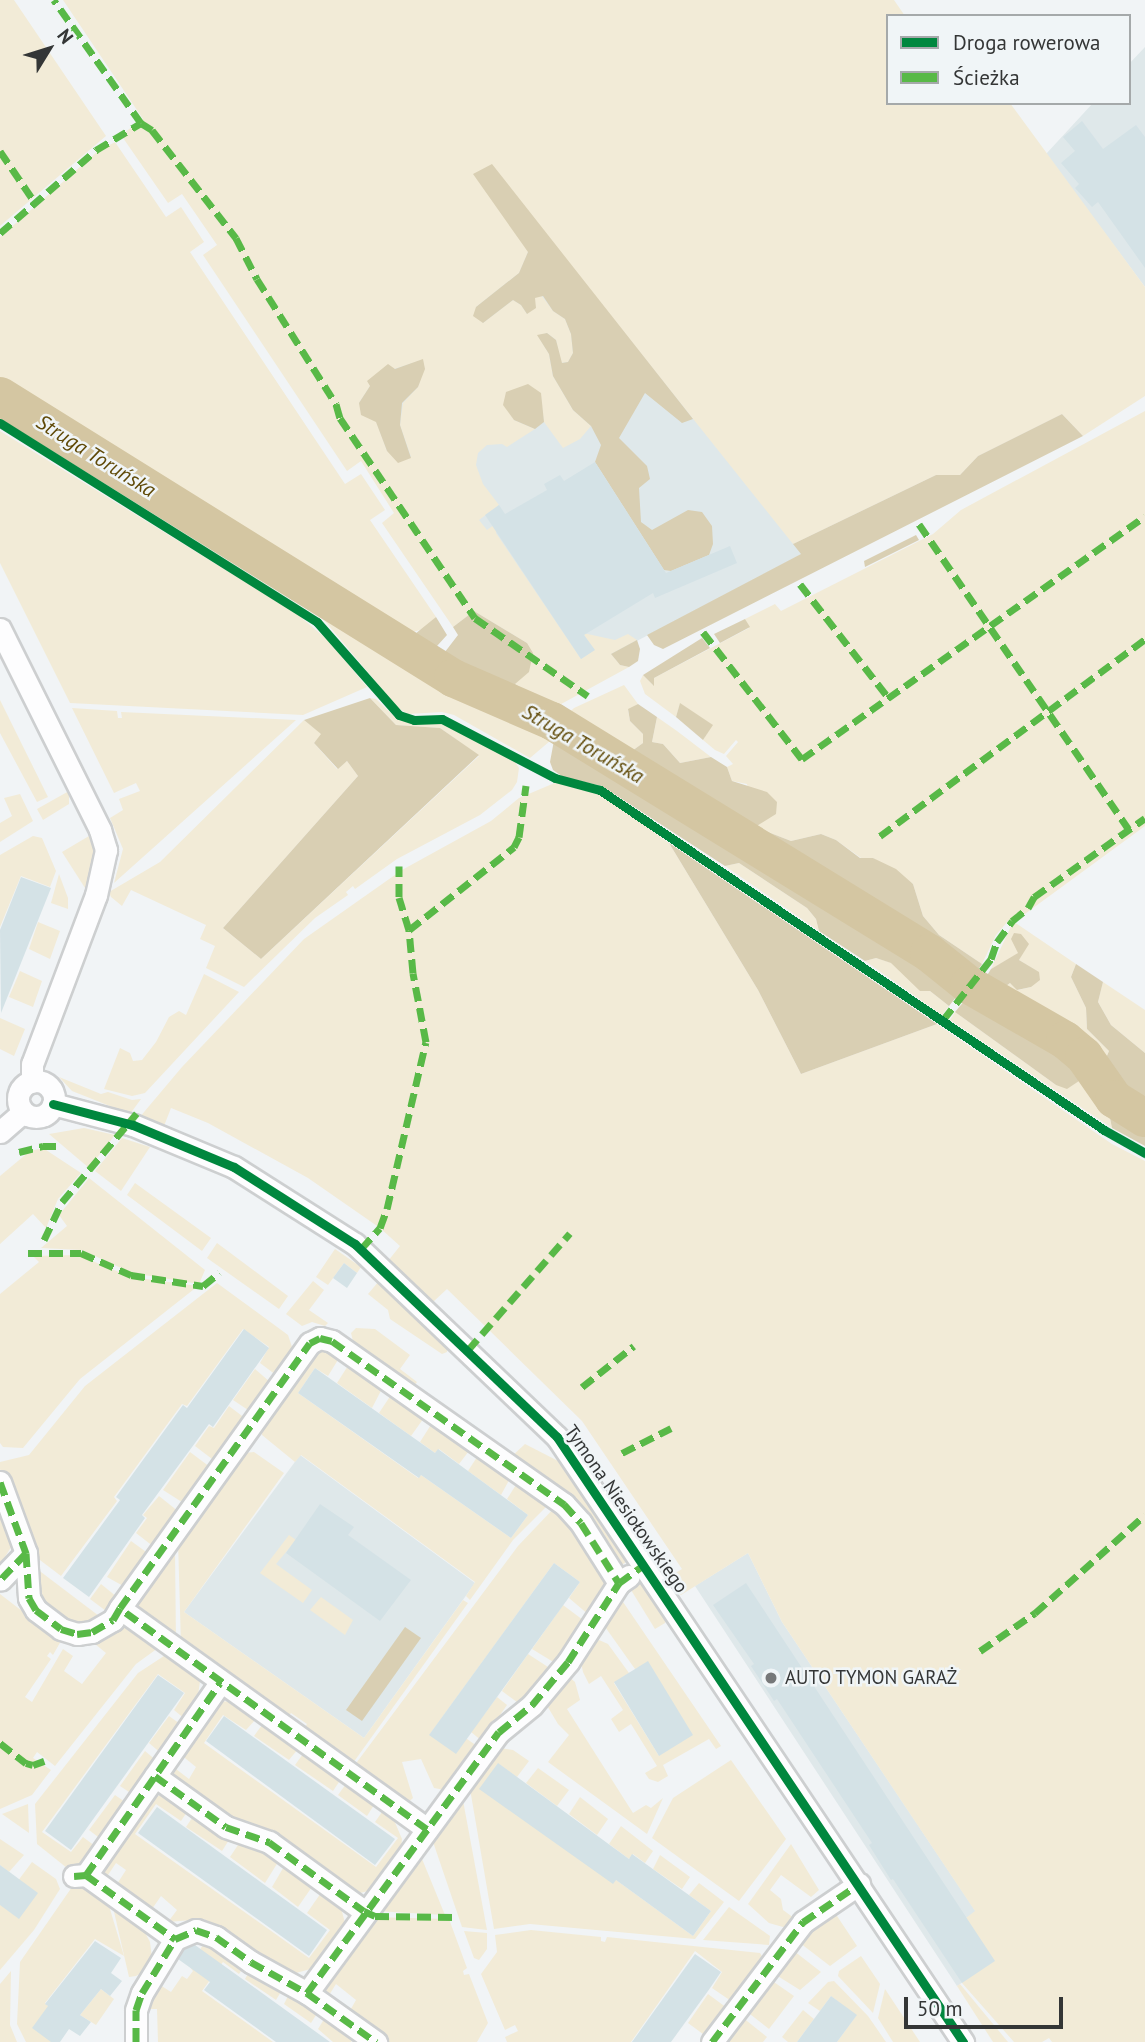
<!DOCTYPE html>
<html>
<head>
<meta charset="utf-8">
<style>
	body { margin:0 }
	#map { position:relative; width:1145px; height:2042px; overflow:hidden; background:#f1f4f6; font-family:"PT Sans",sans-serif }
	div>[style] { position:absolute }
	[style*='--x'] { left:calc(var(--x)*1px); top:calc(var(--y)*1px); width:calc(var(--w)*1px); rotate:calc(var(--a)*1deg) }
	.built>* { inset:0; background:#dfe8ea }
	.green>* { inset:0; background:#f2ebd7 }
	.forest>* { inset:0; background:#d9cfb3 }
	.river>* { height:38px; margin:-19px; padding:0 19px; transform-origin:19px; border-radius:19px; background:#d4c6a2 }
	.building>* { inset:0; background:#d4e2e6 }
	.roads { filter:drop-shadow(2px 0 #cdcfd0) drop-shadow(-2px 0 #cdcfd0) drop-shadow(0 2px #cdcfd0) drop-shadow(0 -2px #cdcfd0) }
	.minor>* { height:21px; margin:-10.5px; padding:0 10.5px; transform-origin:10.5px; border-radius:10.5px; background:#fdfdfe }
	.minor>.ring { margin:-10.5px; padding:0; box-sizing:content-box; background:none; border:21px solid #fdfdfe; border-radius:50% }
	.quiet>* { height:7px; margin-top:-3.5px; transform-origin:0; background:repeating-linear-gradient(90deg,#58b947 0 14px,transparent 0 21px) }
	.cycleway>* { height:9px; margin:-4.5px; padding:0 4.5px; transform-origin:4.5px; border-radius:4.5px; background:#00873e }
	.dots>* { width:19px; height:19px; translate:-50% -50%; box-sizing:border-box; border:4px solid #f0f5f7; border-radius:50% }
	span { translate:-50% -50%; white-space:nowrap; text-align:center; line-height:1.15; -webkit-text-stroke:5px #f0f5f7; paint-order:stroke }
	.street-label { font-size:19px; color:#343636 }
	.poi-label { font-size:19px; color:#343636 }
	.left { translate:0 -50%; text-align:left }
	.water-label { font-size:21px; color:#604a08; font-style:italic }
	.legend { position:absolute; left:886px; top:14px; width:245px; height:91px; box-sizing:border-box; background:#f0f5f7; border:2px solid #a5a9aa; margin:0; padding:9px 12px; list-style:none; font-size:21px; color:#343636 }
	.legend li { display:flex; align-items:center; gap:14px; height:35px }
	.legend b { width:35px; border:2px solid #a5a9aa }
	.north { position:absolute; left:14px; top:14px; width:70px; height:70px; -webkit-text-stroke:5px #f0f5f7; paint-order:stroke; rotate:52deg; font-size:19px; font-weight:700; line-height:28px; text-align:center; color:#343636 }
	.north::after { content:''; display:block; margin:auto; width:24px; height:32px; background:#343636; clip-path:polygon(50% 0,100% 100%,50% 72%,0 100%) }
	.scale { position:absolute; left:904px; top:1997px; width:159px; height:32px; box-sizing:border-box; border:4px solid #343636; border-top:0; padding-left:9px; font-size:21px; line-height:24px; white-space:nowrap; color:#343636; -webkit-text-stroke:5px #f0f5f7; paint-order:stroke }
</style>
</head>
<body>
<div id="map">
	<div class="built">
		<div style="clip-path:polygon(1145px 47px,1145px 287px,1046px 154px,1093px 103px,1129px 103px,1129px 64px)"></div>
		<div style="clip-path:polygon(544px 231px,802px 554px,578px 672px,341px 403px)"></div>
		<div style="clip-path:polygon(300px 1455px,475px 1583px,364px 1738px,184px 1612px)"></div>
		<div style="clip-path:polygon(748px 1553px,782px 1622px,976px 1912px,966px 1918px,995px 1961px,960px 1984px,957px 1986px,695px 1586px)"></div>
	</div>
	<div class="green">
		<div style="clip-path:polygon(0 0,14px 0,106px 136px,0 226px)"></div>
		<div style="clip-path:polygon(evenodd,63px 0,894px 0,905px 16px,888px 16px,888px 103px,1010px 103px,1145px 287px,1145px 396px,1083px 436px,1062px 414px,978px 456px,960px 475px,936px 475px,793px 544px,544px 232px,528px 252px,519px 273px,476px 307px,483px 323px,513px 300px,521px 305px,527px 314px,535px 297px,542px 296px,553px 311px,565px 319px,571px 334px,573px 353px,568px 362px,561px 363px,556px 340px,547px 333px,538px 336px,549px 354px,553px 376px,573px 410px,591px 426px,580px 439px,563px 448px,544px 422px,540px 393px,514px 420px,535px 429px,507px 447px,502px 444px,487px 445px,478px 453px,476px 465px,483px 484px,499px 505px,479px 520px,487px 530px,506px 516px,496px 533px,581px 659px,594px 650px,583px 633px,615px 640px,628px 634px,637px 640px,611px 654px,620px 665px,629px 667px,552px 709px,515px 684px,527px 643px,474px 611px,453px 627px,382px 523px,394px 513px,361px 461px,347px 471px,203px 255px,217px 245px,182px 194px,168px 203px,121px 135px,143px 119px,63px 0,422px 360px,418px 387px,403px 403px,400px 425px,411px 457px,387px 451px,376px 421px,359px 403px,370px 386px,394px 369px,422px 360px)"></div>
		<div style="clip-path:polygon(115px 142px,166px 217px,181px 207px,204px 242px,190px 252px,345px 484px,361px 474px,385px 510px,370px 520px,436px 617px,423px 629px,397px 637px,0 381px,0 237px,97px 152px)"></div>
		<div style="clip-path:polygon(0 399px,447px 680px,496px 703px,550px 741px,530px 758px,454px 715px,442px 712px,408px 714px,398px 708px,324px 620px,0 418px)"></div>
		<div style="clip-path:polygon(1145px 411px,1145px 826px,1014px 922px,1076px 964px,1071px 977px,1086px 1008px,1087px 1029px,1109px 1051px,1101px 1070px,1081px 1044px,998px 992px,1010px 983px,1018px 990px,1031px 987px,1038px 972px,1019px 960px,1023px 951px,991px 969px,1013px 922px,1009px 920px,996px 935px,982px 964px,939px 935px,923px 916px,913px 884px,873px 858px,861px 858px,836px 840px,821px 834px,791px 841px,754px 827px,747px 784px,732px 781px,727px 767px,733px 764px,726px 756px,738px 742px,736px 740px,724px 754px,715px 750px,703px 740px,712px 725px,680px 704px,676px 717px,645px 694px,640px 681px,643px 675px,653px 685px,654px 678px,749px 628px,745px 619px,775px 604px,781px 611px,933px 534px,961px 510px)"></div>
		<div style="clip-path:polygon(0 431px,297px 614px,329px 641px,367px 687px,303px 715px,70px 703px,0 563px)"></div>
		<div style="clip-path:polygon(624px 685px,638px 704px,628px 710px,630px 721px,643px 734px,643px 743px,632px 751px,614px 747px,608px 752px,560px 721px,574px 708px)"></div>
		<div style="clip-path:polygon(370px 698px,376px 699px,398px 720px,443px 723px,515px 762px,519px 768px,517px 782px,512px 790px,480px 815px,397px 859px,355px 889px,353px 886px,346px 892px,348px 895px,315px 918px,244px 987px,206px 968px,215px 946px,200px 939px,206px 925px,131px 890px,122px 906px,111px 897px,109px 892px,160px 862px,304px 720px,322px 734px,314px 743px,337px 769px,347px 761px,358px 776px,223px 928px,261px 959px,479px 756px,440px 728px,396px 725px)"></div>
		<div style="clip-path:polygon(0 700px,48px 797px,37px 802px,0 733px)"></div>
		<div style="clip-path:polygon(72px 708px,117px 711px,118px 718px,122px 718px,121px 712px,296px 720px,114px 883px,123px 849px,110px 818px,123px 810px,119px 799px,140px 791px,136px 783px,114px 793px)"></div>
		<div style="clip-path:polygon(657px 717px,677px 731px,711px 757px,680px 763px,663px 744px,652px 742px)"></div>
		<div style="clip-path:polygon(557px 782px,599px 793px,669px 843px,758px 990px,801px 1074px,937px 1024px,1112px 1144px,1145px 1161px,1145px 2042px,1052px 2042px,1049px 2038px,1042px 2042px,1014px 2042px,962px 1983px,966px 1918px,975px 1911px,782px 1622px,748px 1553px,681px 1595px,675px 1593px,667px 1583px,669px 1577px,682px 1569px,582px 1421px,447px 1289px,433px 1302px,388px 1261px,400px 1246px,380px 1228px,308px 1178px,208px 1123px,171px 1108px,164px 1126px,139px 1118px,182px 1067px,304px 939px,402px 870px,491px 821px,519px 798px)"></div>
		<div style="clip-path:polygon(69px 791px,69px 804px,43px 820px,37px 809px)"></div>
		<div style="clip-path:polygon(20px 794px,33px 821px,0 842px,0 823px,12px 816px,4px 798px)"></div>
		<div style="clip-path:polygon(33px 836px,42px 838px,56px 871px,50px 887px,21px 876px,0 927px,0 855px)"></div>
		<div style="clip-path:polygon(89px 836px,95px 854px,95px 869px,85px 888px,62px 852px)"></div>
		<div style="clip-path:polygon(739px 863px,807px 908px,816px 919px,819px 931px,725px 866px)"></div>
		<div style="clip-path:polygon(59px 874px,68px 898px,68px 909px,51px 903px)"></div>
		<div style="clip-path:polygon(38px 922px,60px 931px,50px 959px,29px 949px)"></div>
		<div style="clip-path:polygon(876px 958px,892px 963px,920px 990px,930px 991px,949px 1006px,942px 1015px,865px 961px)"></div>
		<div style="clip-path:polygon(20px 971px,42px 981px,33px 1007px,9px 997px)"></div>
		<div style="clip-path:polygon(204px 974px,239px 992px,145px 1093px,132px 1096px,104px 1089px,120px 1048px,130px 1053px,133px 1061px,142px 1060px,156px 1042px,169px 1017px,179px 1011px,186px 1015px)"></div>
		<div style="clip-path:polygon(1103px 982px,1145px 1010px,1145px 1053px,1111px 1025px,1098px 1002px)"></div>
		<div style="clip-path:polygon(955px 1012px,1056px 1085px,1079px 1081px,1080px 1061px,1106px 1098px,1112px 1128px,950px 1020px)"></div>
		<div style="clip-path:polygon(0 1018px,25px 1029px,14px 1056px,0 1049px)"></div>
		<div style="clip-path:polygon(59px 1077px,101px 1094px,108px 1092px,132px 1100px,141px 1099px,130px 1114px,72px 1091px)"></div>
		<div style="clip-path:polygon(84px 1128px,115px 1135px,89px 1168px,49px 1134px)"></div>
		<div style="clip-path:polygon(122px 1138px,150px 1147px,121px 1191px,95px 1171px)"></div>
		<div style="clip-path:polygon(43px 1148px,81px 1173px,58px 1199px,46px 1228px,33px 1214px,0 1244px,0 1176px,30px 1151px)"></div>
		<div style="clip-path:polygon(89px 1178px,205px 1270px,199px 1284px,132px 1273px,82px 1250px,41px 1248px,67px 1226px,59px 1215px)"></div>
		<div style="clip-path:polygon(135px 1183px,211px 1238px,202px 1251px,127px 1195px)"></div>
		<div style="clip-path:polygon(217px 1243px,288px 1296px,279px 1309px,207px 1258px)"></div>
		<div style="clip-path:polygon(335px 1249px,361px 1267px,357px 1273px,344px 1263px,328px 1285px,316px 1277px)"></div>
		<div style="clip-path:polygon(78px 1255px,131px 1277px,198px 1286px,80px 1379px,23px 1448px,3px 1447px,0 1443px,0 1294px,39px 1262px,33px 1256px)"></div>
		<div style="clip-path:polygon(313px 1281px,324px 1290px,309px 1310px,328px 1323px,325px 1326px,312px 1322px,302px 1326px,286px 1314px)"></div>
		<div style="clip-path:polygon(379px 1281px,447px 1346px,447px 1352px,442px 1354px,390px 1319px,388px 1310px,368px 1294px)"></div>
		<div style="clip-path:polygon(217px 1283px,288px 1335px,293px 1350px,276px 1375px,260px 1363px,269px 1347px,243px 1329px,187px 1406px,182px 1404px,114px 1497px,117px 1501px,61px 1576px,32px 1554px,0 1469px,0 1462px,29px 1455px,85px 1386px)"></div>
		<div style="clip-path:polygon(356px 1328px,375px 1329px,410px 1355px,400px 1369px,417px 1382px,412px 1389px,354px 1345px,351px 1333px)"></div>
		<div style="clip-path:polygon(333px 1348px,341px 1355px,328px 1376px,315px 1368px,298px 1393px,418px 1478px,421px 1475px,511px 1538px,528px 1515px,507px 1499px,519px 1480px,551px 1502px,513px 1540px,470px 1600px,466px 1596px,475px 1582px,301px 1455px,295px 1462px,262px 1435px,261px 1428px,315px 1352px)"></div>
		<div style="clip-path:polygon(351px 1361px,385px 1383px,372px 1408px,337px 1383px)"></div>
		<div style="clip-path:polygon(255px 1369px,270px 1382px,251px 1412px,233px 1400px)"></div>
		<div style="clip-path:polygon(393px 1392px,426px 1415px,411px 1436px,379px 1413px)"></div>
		<div style="clip-path:polygon(229px 1406px,246px 1419px,216px 1462px,195px 1446px,209px 1426px,214px 1428px)"></div>
		<div style="clip-path:polygon(434px 1420px,472px 1447px,459px 1464px,439px 1449px,435px 1453px,420px 1442px)"></div>
		<div style="clip-path:polygon(525px 1444px,562px 1463px,626px 1559px,625px 1563px,619px 1566px,510px 1458px)"></div>
		<div style="clip-path:polygon(190px 1452px,210px 1467px,185px 1504px,163px 1490px)"></div>
		<div style="clip-path:polygon(254px 1452px,284px 1473px,184px 1612px,364px 1738px,463px 1600px,468px 1603px,353px 1763px,304px 1729px,307px 1724px,291px 1713px,287px 1718px,181px 1645px,178px 1541px,244px 1453px)"></div>
		<div style="clip-path:polygon(479px 1454px,513px 1473px,501px 1495px,468px 1471px)"></div>
		<div style="clip-path:polygon(159px 1496px,179px 1512px,154px 1547px,136px 1533px,147px 1518px,143px 1515px)"></div>
		<div style="clip-path:polygon(556px 1506px,612px 1583px,589px 1615px,569px 1598px,580px 1582px,554px 1563px,430px 1734px,467px 1739px,477px 1746px,445px 1790px,434px 1788px,421px 1759px,402px 1762px,413px 1798px,404px 1806px,357px 1770px,357px 1762px,518px 1546px)"></div>
		<div style="clip-path:polygon(0 1509px,13px 1544px,0 1565px)"></div>
		<div style="clip-path:polygon(289px 1535px,296px 1540px,276px 1564px,312px 1590px,303px 1603px,260px 1573px)"></div>
		<div style="clip-path:polygon(131px 1541px,149px 1554px,125px 1587px,107px 1577px)"></div>
		<div style="clip-path:polygon(171px 1545px,175px 1551px,176px 1642px,136px 1612px,133px 1601px)"></div>
		<div style="clip-path:polygon(37px 1569px,103px 1619px,79px 1628px,49px 1612px,37px 1593px)"></div>
		<div style="clip-path:polygon(638px 1580px,643px 1582px,667px 1617px,665px 1623px,655px 1629px,631px 1590px)"></div>
		<div style="clip-path:polygon(101px 1584px,117px 1597px,106px 1611px,90px 1599px)"></div>
		<div style="clip-path:polygon(0 1594px,61px 1641px,53px 1655px,50px 1652px,47px 1656px,51px 1659px,25px 1697px,32px 1702px,63px 1649px,73px 1656px,64px 1671px,82px 1684px,106px 1653px,95px 1644px,125px 1626px,158px 1648px,136px 1664px,55px 1766px,37px 1752px,33px 1758px,51px 1770px,32px 1795px,0 1809px)"></div>
		<div style="clip-path:polygon(619px 1596px,721px 1746px,716px 1749px,709px 1739px,663px 1765px,668px 1776px,658px 1782px,649px 1779px,645px 1773px,657px 1766px,631px 1724px,619px 1732px,611px 1719px,623px 1710px,601px 1676px,589px 1684px,583px 1672px,581px 1663px,589px 1647px,599px 1640px,608px 1644px,629px 1673px,614px 1683px,659px 1756px,635px 1669px,603px 1624px)"></div>
		<div style="clip-path:polygon(321px 1597px,353px 1620px,345px 1635px,310px 1610px)"></div>
		<div style="clip-path:polygon(563px 1605px,583px 1620px,555px 1663px,532px 1649px)"></div>
		<div style="clip-path:polygon(167px 1654px,200px 1681px,197px 1703px,186px 1720px,174px 1710px,185px 1693px,158px 1674px,42px 1832px,71px 1852px,83px 1837px,95px 1846px,85px 1861px,67px 1868px,37px 1844px,35px 1804px,138px 1673px)"></div>
		<div style="clip-path:polygon(528px 1654px,548px 1667px,521px 1705px,502px 1691px)"></div>
		<div style="clip-path:polygon(568px 1676px,575px 1682px,580px 1700px,567px 1709px,633px 1813px,646px 1805px,651px 1808px,663px 1798px,647px 1834px,548px 1762px,569px 1735px,558px 1724px,546px 1704px)"></div>
		<div style="clip-path:polygon(497px 1697px,507px 1705px,482px 1741px,471px 1732px)"></div>
		<div style="clip-path:polygon(219px 1701px,233px 1702px,256px 1719px,246px 1730px,223px 1715px,204px 1743px,376px 1867px,398px 1838px,375px 1822px,382px 1812px,394px 1820px,402px 1839px,401px 1849px,368px 1891px,356px 1894px,228px 1818px,170px 1775px,172px 1766px,189px 1779px,196px 1767px,180px 1754px)"></div>
		<div style="clip-path:polygon(169px 1716px,183px 1726px,163px 1755px,149px 1743px)"></div>
		<div style="clip-path:polygon(262px 1725px,298px 1749px,289px 1760px,254px 1736px)"></div>
		<div style="clip-path:polygon(500px 1748px,513px 1750px,529px 1761px,517px 1777px,498px 1764px,480px 1789px,616px 1880px,693px 1936px,711px 1911px,689px 1895px,699px 1883px,724px 1902px,695px 1939px,530px 1924px,494px 1929px,469px 1783px)"></div>
		<div style="clip-path:polygon(145px 1751px,158px 1762px,135px 1796px,120px 1786px)"></div>
		<div style="clip-path:polygon(303px 1754px,341px 1779px,333px 1791px,295px 1765px)"></div>
		<div style="clip-path:polygon(731px 1760px,786px 1839px,739px 1901px,652px 1838px,673px 1798px)"></div>
		<div style="clip-path:polygon(538px 1768px,569px 1790px,557px 1806px,526px 1783px)"></div>
		<div style="clip-path:polygon(346px 1784px,374px 1805px,367px 1816px,338px 1795px)"></div>
		<div style="clip-path:polygon(115px 1795px,128px 1804px,102px 1840px,89px 1830px)"></div>
		<div style="clip-path:polygon(161px 1795px,172px 1798px,189px 1809px,181px 1821px,156px 1804px,135px 1834px,309px 1958px,330px 1930px,307px 1913px,323px 1890px,340px 1904px,345px 1923px,314px 1968px,296px 1973px,258px 1959px,204px 1919px,168px 1922px,177px 1910px,161px 1896px,152px 1909px,117px 1884px,126px 1870px,116px 1863px,106px 1878px,101px 1867px,150px 1799px)"></div>
		<div style="clip-path:polygon(462px 1795px,487px 1930px,462px 1927px,431px 1836px)"></div>
		<div style="clip-path:polygon(580px 1797px,608px 1819px,597px 1835px,569px 1814px)"></div>
		<div style="clip-path:polygon(28px 1804px,29px 1833px,2px 1814px)"></div>
		<div style="clip-path:polygon(194px 1815px,229px 1840px,222px 1851px,186px 1827px)"></div>
		<div style="clip-path:polygon(621px 1826px,653px 1851px,645px 1863px,633px 1854px,629px 1859px,609px 1844px)"></div>
		<div style="clip-path:polygon(0 1839px,24px 1855px,9px 1872px,0 1865px)"></div>
		<div style="clip-path:polygon(791px 1844px,819px 1890px,811px 1897px,781px 1875px,770px 1890px,781px 1899px,783px 1910px,794px 1918px,787px 1927px,783px 1927px,769px 1923px,748px 1904px)"></div>
		<div style="clip-path:polygon(238px 1845px,251px 1845px,280px 1859px,265px 1883px,230px 1857px)"></div>
		<div style="clip-path:polygon(420px 1854px,445px 1915px,376px 1911px)"></div>
		<div style="clip-path:polygon(660px 1855px,690px 1877px,682px 1889px,653px 1869px)"></div>
		<div style="clip-path:polygon(32px 1862px,56px 1879px,60px 1889px,34px 1930px,0 1970px,0 1905px)"></div>
		<div style="clip-path:polygon(286px 1863px,314px 1884px,298px 1907px,272px 1887px)"></div>
		<div style="clip-path:polygon(79px 1883px,107px 1899px,124px 1956px,95px 1939px,45px 2003px,48px 2006px,51px 2042px,26px 2042px,17px 2024px,20px 1962px,72px 1887px)"></div>
		<div style="clip-path:polygon(112px 1903px,141px 1925px,150px 1942px,152px 1958px,143px 1972px,136px 1976px,129px 1977px)"></div>
		<div style="clip-path:polygon(729px 1907px,770px 1936px,769px 1945px,703px 1940px)"></div>
		<div style="clip-path:polygon(833px 1910px,857px 1946px,830px 1966px,800px 1943px,811px 1925px)"></div>
		<div style="clip-path:polygon(370px 1917px,449px 1919px,467px 1968px,463px 1971px,464px 1975px,469px 1974px,488px 2023px,477px 2042px,387px 2042px,348px 2014px,356px 2000px,336px 1984px,326px 2000px,325px 1988px)"></div>
		<div style="clip-path:polygon(531px 1930px,601px 1937px,601px 1941px,605px 1942px,607px 1937px,760px 1953px,763px 1958px,731px 2001px,712px 1988px,722px 1972px,695px 1951px,631px 2042px,507px 2042px,505px 2037px,518px 2031px,515px 2025px,505px 2030px,481px 1974px,497px 1952px,495px 1935px)"></div>
		<div style="clip-path:polygon(464px 1931px,487px 1933px,487px 1949px,479px 1960px,474px 1958px)"></div>
		<div style="clip-path:polygon(207px 1939px,243px 1968px,239px 1974px,223px 1962px,202px 1991px,273px 2042px,158px 2042px,157px 2009px,144px 2009px,157px 1983px,171px 1992px,182px 1976px,187px 1979px,193px 1971px,189px 1966px)"></div>
		<div style="clip-path:polygon(794px 1951px,821px 1972px,800px 1990px,776px 1975px)"></div>
		<div style="clip-path:polygon(861px 1956px,880px 1984px,873px 2013px,838px 1976px,839px 1971px)"></div>
		<div style="clip-path:polygon(250px 1970px,285px 1985px,276px 2000px,245px 1979px)"></div>
		<div style="clip-path:polygon(11px 1971px,10px 2025px,17px 2042px,0 2042px,0 1984px)"></div>
		<div style="clip-path:polygon(771px 1980px,794px 1996px,769px 2029px,746px 2011px)"></div>
		<div style="clip-path:polygon(834px 1981px,868px 2016px,886px 2042px,837px 2042px,856px 2016px,831px 1996px,820px 2011px,808px 2003px,828px 1982px)"></div>
		<div style="clip-path:polygon(960px 1984px,1008px 2042px,993px 2042px,957px 1986px)"></div>
		<div style="clip-path:polygon(101px 1989px,114px 1999px,96px 2025px,80px 2015px)"></div>
		<div style="clip-path:polygon(885px 1989px,920px 2042px,893px 2042px,878px 2018px)"></div>
		<div style="clip-path:polygon(291px 1990px,318px 2012px,311px 2023px,284px 2004px)"></div>
		<div style="clip-path:polygon(708px 1994px,727px 2008px,707px 2037px,688px 2023px)"></div>
		<div style="clip-path:polygon(803px 2010px,814px 2019px,797px 2042px,788px 2042px,782px 2037px)"></div>
		<div style="clip-path:polygon(326px 2016px,355px 2037px,351px 2042px,333px 2042px,318px 2029px)"></div>
		<div style="clip-path:polygon(742px 2017px,767px 2037px,763px 2042px,723px 2042px)"></div>
	</div>
	<div class="forest">
		<div style="clip-path:polygon(492px 164px,693px 419px,682px 423px,645px 393px,619px 438px,647px 466px,650px 479px,639px 488px,641px 522px,652px 530px,688px 510px,702px 512px,712px 526px,713px 544px,709px 555px,671px 571px,664px 570px,595px 462px,601px 445px,591px 426px,573px 410px,553px 376px,549px 354px,537px 335px,547px 333px,556px 340px,562px 363px,568px 362px,573px 353px,571px 334px,565px 319px,553px 311px,543px 296px,535px 298px,536px 308px,527px 314px,521px 305px,513px 300px,483px 323px,473px 316px,476px 307px,519px 273px,528px 252px,473px 174px)"></div>
		<div style="clip-path:polygon(423px 359px,425px 369px,418px 387px,402px 403px,400px 425px,411px 458px,398px 463px,387px 451px,376px 422px,361px 415px,359px 403px,370px 386px,367px 381px,388px 364px,395px 369px)"></div>
		<div style="clip-path:polygon(528px 384px,541px 393px,544px 422px,535px 429px,514px 420px,503px 405px,506px 392px)"></div>
		<div style="clip-path:polygon(1062px 414px,1083px 436px,663px 649px,654px 645px,647px 635px,801px 554px,793px 544px,936px 475px,960px 475px,978px 456px)"></div>
		<div style="clip-path:polygon(916px 535px,919px 540px,865px 567px,864px 561px)"></div>
		<div style="clip-path:polygon(474px 611px,527px 643px,533px 653px,529px 672px,515px 684px,552px 709px,544px 713px,452px 674px,438px 661px,458px 635px,453px 627px)"></div>
		<div style="clip-path:polygon(436px 617px,447px 635px,427px 657px,397px 637px,415px 634px)"></div>
		<div style="clip-path:polygon(745px 619px,750px 627px,720px 643px,714px 634px)"></div>
		<div style="clip-path:polygon(702px 638px,710px 648px,654px 678px,654px 686px,643px 675px)"></div>
		<div style="clip-path:polygon(637px 640px,640px 649px,638px 661px,629px 667px,620px 665px,611px 654px)"></div>
		<div style="clip-path:polygon(370px 698px,396px 725px,440px 728px,479px 755px,261px 959px,223px 928px,358px 776px,347px 761px,338px 769px,314px 743px,321px 734px,304px 720px)"></div>
		<div style="clip-path:polygon(680px 703px,713px 725px,703px 740px,676px 717px)"></div>
		<div style="clip-path:polygon(638px 704px,657px 717px,652px 742px,663px 744px,680px 763px,711px 757px,727px 767px,732px 781px,767px 792px,777px 802px,776px 814px,755px 827px,791px 841px,821px 834px,836px 840px,860px 858px,873px 858px,896px 869px,913px 884px,923px 916px,939px 935px,982px 964px,971px 980px,930px 947px,608px 752px,614px 747px,632px 751px,643px 743px,643px 734px,630px 721px,628px 709px)"></div>
		<div style="clip-path:polygon(564px 733px,964px 987px,949px 1006px,930px 991px,920px 991px,891px 963px,876px 958px,865px 961px,819px 931px,816px 919px,807px 908px,739px 863px,725px 866px,602px 786px,563px 777px,553px 770px,550px 762px,555px 735px)"></div>
		<div style="clip-path:polygon(669px 843px,937px 1024px,801px 1074px,758px 990px)"></div>
		<div style="clip-path:polygon(1014px 933px,1021px 934px,1029px 944px,1019px 960px,1039px 972px,1040px 980px,1031px 987px,1017px 990px,1010px 983px,998px 992px,981px 985px,991px 969px,1018px 953px,1011px 939px)"></div>
		<div style="clip-path:polygon(1076px 964px,1103px 982px,1098px 1002px,1111px 1025px,1145px 1053px,1145px 1108px,1126px 1098px,1101px 1070px,1109px 1051px,1087px 1029px,1086px 1008px,1071px 977px)"></div>
		<div style="clip-path:polygon(971px 993px,1069px 1050px,1080px 1061px,1079px 1081px,1067px 1089px,1056px 1085px,955px 1012px)"></div>
		<div style="clip-path:polygon(1106px 1098px,1145px 1126px,1145px 1146px,1112px 1128px)"></div>
		<div style="clip-path:polygon(405px 1627px,421px 1638px,362px 1721px,346px 1710px)"></div>
	</div>
	<div class="river">
		<div style="--x:0;--y:396;--w:534;--a:31.9"></div>
		<div style="--x:453;--y:678;--w:108;--a:23.5"></div>
		<div style="--x:552;--y:721;--w:443;--a:31.6"></div>
		<div style="--x:929;--y:953;--w:51;--a:38.7"></div>
		<div style="--x:969;--y:985;--w:111;--a:29.8"></div>
		<div style="--x:1065;--y:1040;--w:25;--a:40"></div>
		<div style="--x:1084;--y:1056;--w:52;--a:55.1"></div>
		<div style="--x:1114;--y:1099;--w:36;--a:32"></div>
	</div>
	<div class="building">
		<div style="clip-path:polygon(1082px 121px,1103px 149px,1136px 125px,1145px 137px,1145px 268px,1098px 202px,1092px 207px,1075px 188px,1079px 184px,1061px 163px,1075px 151px,1063px 137px)"></div>
		<div style="clip-path:polygon(595px 462px,666px 573px,730px 546px,737px 563px,655px 598px,653px 593px,584px 635px,595px 650px,581px 659px,485px 515px,499px 505px,505px 514px,547px 490px,544px 484px,560px 475px,564px 481px)"></div>
		<div style="clip-path:polygon(21px 877px,51px 888px,1px 1013px,0 930px)"></div>
		<div style="clip-path:polygon(344px 1263px,357px 1273px,347px 1288px,333px 1278px)"></div>
		<div style="clip-path:polygon(244px 1329px,269px 1348px,213px 1427px,209px 1424px,142px 1515px,145px 1518px,89px 1597px,63px 1578px,120px 1500px,116px 1497px,183px 1405px,187px 1408px)"></div>
		<div style="clip-path:polygon(315px 1368px,435px 1453px,438px 1449px,528px 1515px,511px 1538px,421px 1475px,419px 1478px,298px 1393px)"></div>
		<div style="clip-path:polygon(320px 1504px,354px 1527px,348px 1535px,411px 1580px,380px 1621px,286px 1553px)"></div>
		<div style="clip-path:polygon(554px 1563px,580px 1582px,456px 1754px,429px 1735px)"></div>
		<div style="clip-path:polygon(746px 1583px,995px 1961px,962px 1983px,893px 1879px,891px 1880px,869px 1845px,872px 1843px,777px 1699px,774px 1701px,751px 1666px,754px 1664px,713px 1605px)"></div>
		<div style="clip-path:polygon(648px 1661px,693px 1735px,659px 1756px,614px 1682px)"></div>
		<div style="clip-path:polygon(158px 1675px,184px 1693px,71px 1850px,45px 1831px)"></div>
		<div style="clip-path:polygon(224px 1716px,395px 1839px,375px 1865px,206px 1741px)"></div>
		<div style="clip-path:polygon(498px 1763px,629px 1859px,632px 1854px,711px 1911px,693px 1936px,616px 1880px,613px 1884px,479px 1789px)"></div>
		<div style="clip-path:polygon(157px 1807px,327px 1930px,309px 1956px,138px 1833px)"></div>
		<div style="clip-path:polygon(0 1865px,38px 1893px,19px 1919px,0 1905px)"></div>
		<div style="clip-path:polygon(95px 1941px,121px 1958px,111px 1973px,122px 1981px,110px 1996px,101px 1989px,80px 2015px,91px 2022px,80px 2036px,69px 2029px,60px 2042px,51px 2042px,32px 2028px,48px 2006px,45px 2004px)"></div>
		<div style="clip-path:polygon(195px 1945px,241px 1978px,330px 2042px,276px 2042px,204px 1990px,210px 1982px,178px 1959px,184px 1949px)"></div>
		<div style="clip-path:polygon(695px 1954px,721px 1972px,708px 1991px,671px 2042px,632px 2042px)"></div>
		<div style="clip-path:polygon(831px 1996px,857px 2015px,837px 2042px,797px 2042px)"></div>
	</div>
	<div class="roads">
		<div class="minor">
			<div style="--x:0;--y:629;--w:225;--a:63.5"></div>
			<div style="--x:100;--y:830;--w:21;--a:73"></div>
			<div style="--x:106;--y:850;--w:46;--a:102.5"></div>
			<div style="--x:96;--y:895;--w:181;--a:110.7"></div>
			<div style="--x:32;--y:1064;--w:18;--a:90"></div>
			<div class="ring" style="left:18px;top:1081px;width:15px;height:15px"></div>
			<div style="--x:53;--y:1104;--w:83;--a:14.7"></div>
			<div style="--x:133;--y:1125;--w:109;--a:22.6"></div>
			<div style="--x:234;--y:1167;--w:143;--a:32.5"></div>
			<div style="--x:355;--y:1244;--w:279;--a:43.7"></div>
			<div style="--x:557;--y:1437;--w:729;--a:56.14"></div>
			<div style="--x:0;--y:1132;--w:30;--a:-41"></div>
			<div style="--x:0;--y:1482;--w:76;--a:69.9"></div>
			<div style="--x:26;--y:1553;--w:37;--a:134"></div>
			<div style="--x:26;--y:1553;--w:45;--a:86.2"></div>
			<div style="--x:29;--y:1598;--w:14;--a:60"></div>
			<div style="--x:36;--y:1610;--w:31;--a:37"></div>
			<div style="--x:61;--y:1629;--w:17;--a:17"></div>
			<div style="--x:77;--y:1634;--w:15;--a:-8"></div>
			<div style="--x:92;--y:1632;--w:24;--a:-30"></div>
			<div style="--x:113;--y:1620;--w:14;--a:-60"></div>
			<div style="--x:155;--y:1776;--w:87;--a:35.7"></div>
			<div style="--x:226;--y:1827;--w:46;--a:19.2"></div>
			<div style="--x:269;--y:1842;--w:117;--a:36"></div>
			<div style="--x:427;--y:1829;--w:378;--a:-144.3"></div>
			<div style="--x:120;--y:1608;--w:326;--a:-54.4"></div>
			<div style="--x:310;--y:1343;--w:11;--a:-27"></div>
			<div style="--x:320;--y:1338;--w:12;--a:14"></div>
			<div style="--x:332;--y:1341;--w:284;--a:35.1"></div>
			<div style="--x:564;--y:1504;--w:25;--a:48"></div>
			<div style="--x:581;--y:1523;--w:71;--a:57.7"></div>
			<div style="--x:86;--y:1875;--w:110;--a:35.7"></div>
			<div style="--x:74;--y:1876;--w:12;--a:-5"></div>
			<div style="--x:86;--y:1875;--w:234;--a:-55.1"></div>
			<div style="--x:307;--y:1993;--w:324;--a:-53.7"></div>
			<div style="--x:499;--y:1732;--w:43;--a:-39.3"></div>
			<div style="--x:532;--y:1705;--w:56;--a:-50.1"></div>
			<div style="--x:568;--y:1662;--w:94;--a:-57.2"></div>
			<div style="--x:619;--y:1583;--w:12;--a:-35"></div>
			<div style="--x:136;--y:2042;--w:32;--a:-90"></div>
			<div style="--x:136;--y:2010;--w:18;--a:-71"></div>
			<div style="--x:142;--y:1993;--w:63;--a:-58.6"></div>
			<div style="--x:175;--y:1939;--w:23;--a:-23"></div>
			<div style="--x:196;--y:1930;--w:21;--a:19"></div>
			<div style="--x:216;--y:1937;--w:43;--a:35.5"></div>
			<div style="--x:251;--y:1962;--w:64;--a:29"></div>
			<div style="--x:307;--y:1993;--w:85;--a:35.4"></div>
			<div style="--x:712;--y:2042;--w:151;--a:-52.8"></div>
			<div style="--x:803;--y:1922;--w:68;--a:-34.2"></div>
		</div>
	</div>
	<div class="quiet">
		<div style="--x:141;--y:123;--w:13;--a:32"></div>
		<div style="--x:152;--y:130;--w:137;--a:52.1"></div>
		<div style="--x:236;--y:238;--w:46;--a:62.9"></div>
		<div style="--x:257;--y:279;--w:148;--a:57.7"></div>
		<div style="--x:336;--y:404;--w:15;--a:74"></div>
		<div style="--x:340;--y:418;--w:241;--a:56"></div>
		<div style="--x:475;--y:618;--w:137;--a:34.6"></div>
		<div style="--x:0;--y:151;--w:64;--a:55.8"></div>
		<div style="--x:0;--y:233;--w:127;--a:-40.8"></div>
		<div style="--x:96;--y:150;--w:52;--a:-31"></div>
		<div style="--x:141;--y:123;--w:151;--a:-125.3"></div>
		<div style="--x:919;--y:524;--w:370;--a:55.5"></div>
		<div style="--x:800;--y:584;--w:143;--a:52.1"></div>
		<div style="--x:703;--y:632;--w:161;--a:52.1"></div>
		<div style="--x:802;--y:759;--w:420;--a:-35.3"></div>
		<div style="--x:880;--y:836;--w:330;--a:-36.6"></div>
		<div style="--x:409;--y:930;--w:134;--a:-38.3"></div>
		<div style="--x:514;--y:847;--w:11;--a:-63"></div>
		<div style="--x:519;--y:837;--w:52;--a:-82.3"></div>
		<div style="--x:943;--y:1020;--w:78;--a:-51.8"></div>
		<div style="--x:991;--y:959;--w:18;--a:-71"></div>
		<div style="--x:997;--y:942;--w:26;--a:-54"></div>
		<div style="--x:1012;--y:921;--w:21;--a:-39"></div>
		<div style="--x:1028;--y:908;--w:13;--a:-61"></div>
		<div style="--x:1034;--y:897;--w:136;--a:-35.4"></div>
		<div style="--x:19;--y:1152;--w:25;--a:-14"></div>
		<div style="--x:43;--y:1146;--w:13;--a:0"></div>
		<div style="--x:44;--y:1240;--w:42;--a:-64.7"></div>
		<div style="--x:62;--y:1202;--w:116;--a:-49.9"></div>
		<div style="--x:361;--y:1249;--w:28;--a:-48"></div>
		<div style="--x:380;--y:1228;--w:20;--a:-70"></div>
		<div style="--x:387;--y:1209;--w:171;--a:-76.9"></div>
		<div style="--x:426;--y:1042;--w:70;--a:-100.7"></div>
		<div style="--x:413;--y:973;--w:43;--a:-95.3"></div>
		<div style="--x:409;--y:930;--w:34;--a:-107"></div>
		<div style="--x:399;--y:897;--w:31;--a:-90"></div>
		<div style="--x:28;--y:1253;--w:53;--a:0"></div>
		<div style="--x:81;--y:1253;--w:55;--a:23.7"></div>
		<div style="--x:131;--y:1275;--w:73;--a:8.7"></div>
		<div style="--x:203;--y:1286;--w:21;--a:-39"></div>
		<div style="--x:468;--y:1350;--w:155;--a:-48.9"></div>
		<div style="--x:582;--y:1387;--w:66;--a:-38.3"></div>
		<div style="--x:622;--y:1453;--w:55;--a:-27"></div>
		<div style="--x:0;--y:1482;--w:76;--a:69.9"></div>
		<div style="--x:26;--y:1553;--w:37;--a:134"></div>
		<div style="--x:26;--y:1553;--w:45;--a:86.2"></div>
		<div style="--x:29;--y:1598;--w:14;--a:60"></div>
		<div style="--x:36;--y:1610;--w:31;--a:37"></div>
		<div style="--x:61;--y:1629;--w:17;--a:17"></div>
		<div style="--x:77;--y:1634;--w:15;--a:-8"></div>
		<div style="--x:92;--y:1632;--w:24;--a:-30"></div>
		<div style="--x:113;--y:1620;--w:14;--a:-60"></div>
		<div style="--x:980;--y:1651;--w:67;--a:-34.6"></div>
		<div style="--x:1035;--y:1613;--w:147;--a:-41.7"></div>
		<div style="--x:0;--y:1743;--w:33;--a:38"></div>
		<div style="--x:26;--y:1763;--w:7;--a:16"></div>
		<div style="--x:33;--y:1765;--w:12;--a:-20"></div>
		<div style="--x:155;--y:1776;--w:87;--a:35.7"></div>
		<div style="--x:226;--y:1827;--w:46;--a:19.2"></div>
		<div style="--x:269;--y:1842;--w:117;--a:36"></div>
		<div style="--x:364;--y:1911;--w:12;--a:24"></div>
		<div style="--x:375;--y:1916;--w:79;--a:0.7"></div>
		<div style="--x:427;--y:1829;--w:378;--a:-144.3"></div>
		<div style="--x:120;--y:1608;--w:326;--a:-54.4"></div>
		<div style="--x:310;--y:1343;--w:11;--a:-27"></div>
		<div style="--x:320;--y:1338;--w:12;--a:14"></div>
		<div style="--x:332;--y:1341;--w:284;--a:35.1"></div>
		<div style="--x:564;--y:1504;--w:25;--a:48"></div>
		<div style="--x:581;--y:1523;--w:71;--a:57.7"></div>
		<div style="--x:86;--y:1875;--w:110;--a:35.7"></div>
		<div style="--x:74;--y:1876;--w:12;--a:-5"></div>
		<div style="--x:86;--y:1875;--w:234;--a:-55.1"></div>
		<div style="--x:307;--y:1993;--w:324;--a:-53.7"></div>
		<div style="--x:499;--y:1732;--w:43;--a:-39.3"></div>
		<div style="--x:532;--y:1705;--w:56;--a:-50.1"></div>
		<div style="--x:568;--y:1662;--w:94;--a:-57.2"></div>
		<div style="--x:619;--y:1583;--w:32;--a:-36"></div>
		<div style="--x:136;--y:2042;--w:32;--a:-90"></div>
		<div style="--x:136;--y:2010;--w:18;--a:-71"></div>
		<div style="--x:142;--y:1993;--w:63;--a:-58.6"></div>
		<div style="--x:175;--y:1939;--w:23;--a:-23"></div>
		<div style="--x:196;--y:1930;--w:21;--a:19"></div>
		<div style="--x:216;--y:1937;--w:43;--a:35.5"></div>
		<div style="--x:251;--y:1962;--w:64;--a:29"></div>
		<div style="--x:307;--y:1993;--w:85;--a:35.4"></div>
		<div style="--x:712;--y:2042;--w:151;--a:-52.8"></div>
		<div style="--x:803;--y:1922;--w:68;--a:-34.2"></div>
	</div>
	<div class="cycleway">
		<div style="--x:0;--y:423;--w:374;--a:32.1"></div>
		<div style="--x:317;--y:622;--w:124;--a:48.6"></div>
		<div style="--x:399;--y:715;--w:16;--a:18"></div>
		<div style="--x:414;--y:720;--w:28;--a:-2"></div>
		<div style="--x:442;--y:719;--w:127;--a:27.6"></div>
		<div style="--x:555;--y:778;--w:47;--a:14.9"></div>
		<div style="--x:600;--y:790;--w:608;--a:34"></div>
		<div style="--x:1104;--y:1130;--w:47;--a:29.3"></div>
		<div style="--x:53;--y:1104;--w:83;--a:14.7"></div>
		<div style="--x:133;--y:1125;--w:109;--a:22.6"></div>
		<div style="--x:234;--y:1167;--w:143;--a:32.5"></div>
		<div style="--x:355;--y:1244;--w:279;--a:43.7"></div>
		<div style="--x:557;--y:1437;--w:729;--a:56.14"></div>
	</div>
	<div class="dots">
		<div style="left:771px;top:1678px;background:#767879"></div>
	</div>
	<div class="street-label">
		<span style="left:626px;top:1509px;rotate:55deg">Tymona Niesiołowskiego</span>
	</div>
	<div class="poi-label">
		<span class="left" style="left:785px;top:1678px">AUTO TYMON GARAŻ</span>
	</div>
	<div class="water-label">
		<span style="left:96px;top:456px;rotate:32deg">Struga Toruńska</span>
		<span style="left:583px;top:744px;rotate:30deg">Struga Toruńska</span>
	</div>
	<ul class="legend">
	<li><b style="height:9px;background:#00873e"></b>Droga rowerowa</li>
	<li><b style="height:9px;background:#58b947"></b>Ścieżka</li>
	</ul>
	<div class="north">N</div>
	<div class="scale">50 m</div>
</div>
</body>
</html>
